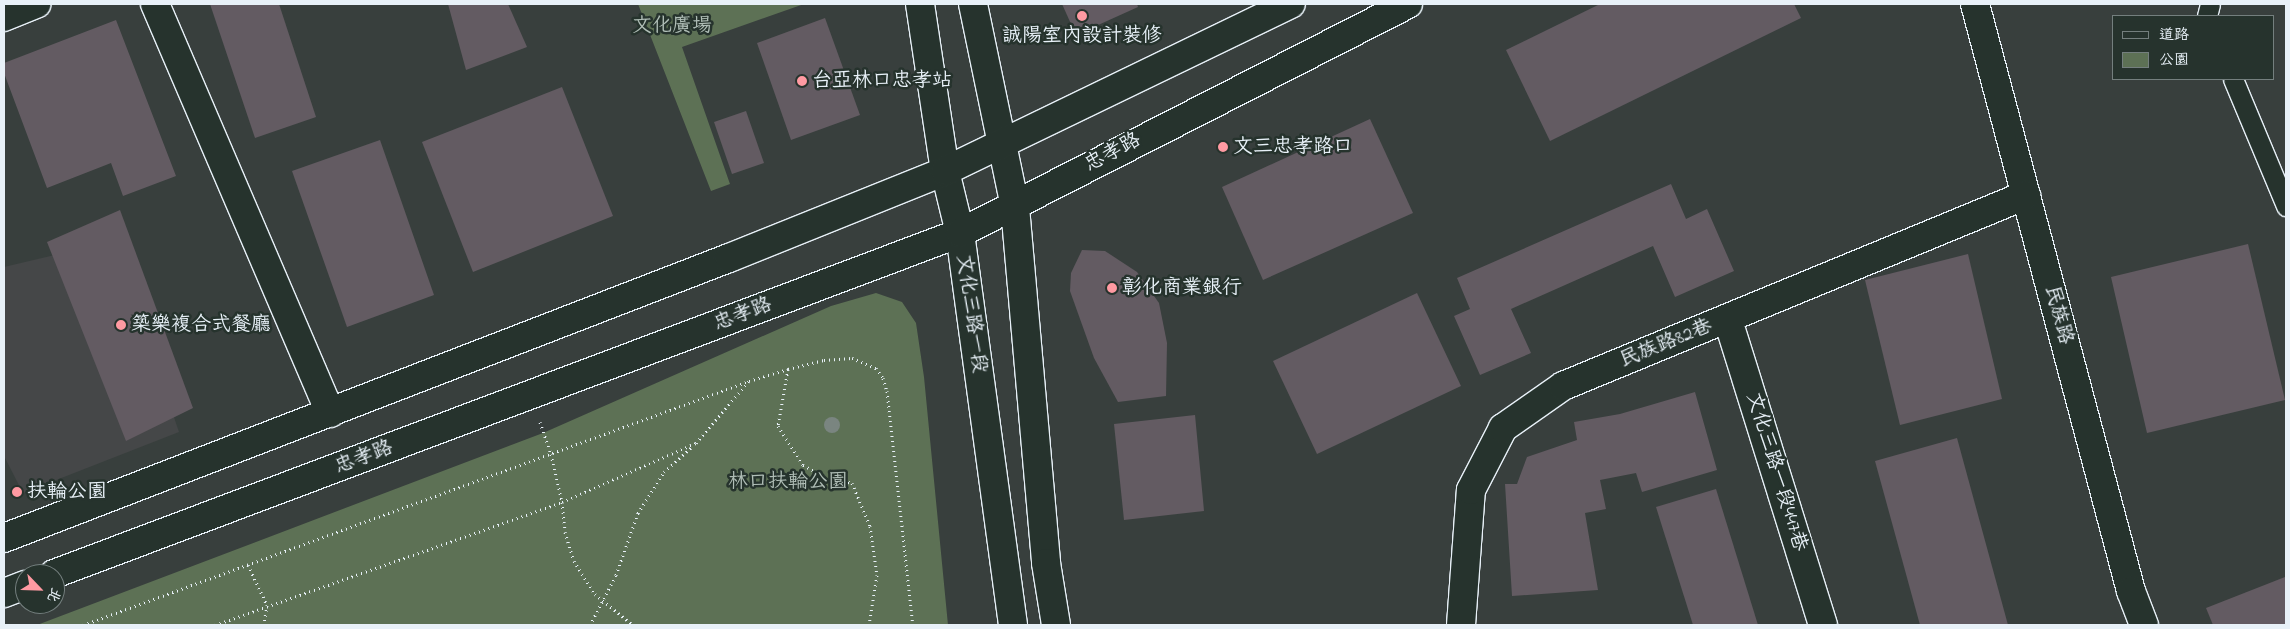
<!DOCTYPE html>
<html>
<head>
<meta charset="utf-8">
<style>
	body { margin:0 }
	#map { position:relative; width:2290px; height:629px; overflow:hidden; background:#383f3d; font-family:"Indie Flower","LXGW WenKai TC",sans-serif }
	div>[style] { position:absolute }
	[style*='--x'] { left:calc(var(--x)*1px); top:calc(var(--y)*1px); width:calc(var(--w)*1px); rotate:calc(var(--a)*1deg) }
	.built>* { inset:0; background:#454748 }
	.green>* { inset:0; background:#5d7155 }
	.building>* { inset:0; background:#635b62 }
	.path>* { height:3px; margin-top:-1.5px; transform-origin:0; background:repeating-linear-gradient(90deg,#e8f1f8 0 1px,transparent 0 5px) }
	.roads { filter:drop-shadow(1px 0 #e8f1f8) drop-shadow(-1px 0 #e8f1f8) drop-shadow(0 1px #e8f1f8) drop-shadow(0 -1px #e8f1f8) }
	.lane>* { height:19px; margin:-9.5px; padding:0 9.5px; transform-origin:9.5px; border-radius:9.5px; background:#26332d }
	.street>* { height:28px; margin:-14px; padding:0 14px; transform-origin:14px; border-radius:14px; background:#26332d }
	.secondary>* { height:28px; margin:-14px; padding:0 14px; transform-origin:14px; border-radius:14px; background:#26332d }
	.trees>* { width:16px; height:16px; margin:-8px; border-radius:50%; background:#7a8580 }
	.dots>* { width:14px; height:14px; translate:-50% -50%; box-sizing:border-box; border:2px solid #26332d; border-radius:50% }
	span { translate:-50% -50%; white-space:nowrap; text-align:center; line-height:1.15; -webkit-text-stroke:5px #26332d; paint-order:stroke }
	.park-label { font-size:20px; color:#b0beb7 }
	.poi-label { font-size:20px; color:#e8f1f8 }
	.left { translate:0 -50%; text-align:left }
	.street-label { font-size:20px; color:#e8f1f8 }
	.frame { position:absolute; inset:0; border:5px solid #e8f1f8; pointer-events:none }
	.legend { position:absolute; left:2112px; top:15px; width:162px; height:65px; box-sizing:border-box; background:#26332d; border:1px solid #747f7e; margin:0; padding:6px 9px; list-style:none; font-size:15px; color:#e8f1f8 }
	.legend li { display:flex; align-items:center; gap:10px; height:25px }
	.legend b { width:25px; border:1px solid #747f7e }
	.north { position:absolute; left:15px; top:564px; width:50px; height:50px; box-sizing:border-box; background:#26332d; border:1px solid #747f7e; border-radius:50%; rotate:114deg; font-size:14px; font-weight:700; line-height:20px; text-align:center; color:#e8f1f8 }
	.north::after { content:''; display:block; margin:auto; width:18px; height:22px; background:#ff9aa2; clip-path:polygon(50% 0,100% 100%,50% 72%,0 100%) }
</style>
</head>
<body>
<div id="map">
	<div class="built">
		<div style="clip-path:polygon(114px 241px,179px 432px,23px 493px,4px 456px,4px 267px)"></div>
	</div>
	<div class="green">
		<div style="clip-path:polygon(638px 4px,804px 4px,682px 47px,730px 184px,711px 191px)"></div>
		<div style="clip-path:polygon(876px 293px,902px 302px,916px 323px,924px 377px,948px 625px,37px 625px,543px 433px,831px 306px)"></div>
	</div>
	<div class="building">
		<div style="clip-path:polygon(210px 4px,279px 4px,316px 117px,255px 138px)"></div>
		<div style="clip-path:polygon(448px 4px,508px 4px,527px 47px,466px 70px)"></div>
		<div style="clip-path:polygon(1062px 4px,1137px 4px,1138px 7px,1076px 35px)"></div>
		<div style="clip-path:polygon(1600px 4px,1794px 4px,1801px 18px,1550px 141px,1506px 50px)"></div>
		<div style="clip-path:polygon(825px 18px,860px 115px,791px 140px,757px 43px)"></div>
		<div style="clip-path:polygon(116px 20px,176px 176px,123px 196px,111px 163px,47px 188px,4px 73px,4px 63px)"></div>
		<div style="clip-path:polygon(562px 87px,613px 216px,473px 272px,422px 142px)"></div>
		<div style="clip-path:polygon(746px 111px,764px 163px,732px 174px,714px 122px)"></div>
		<div style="clip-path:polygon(1370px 119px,1413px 213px,1263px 280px,1222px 187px)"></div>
		<div style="clip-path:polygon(380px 140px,434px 295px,347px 327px,292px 171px)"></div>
		<div style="clip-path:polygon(1671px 184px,1686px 219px,1707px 209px,1734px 271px,1675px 297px,1653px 246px,1511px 309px,1531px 353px,1480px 375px,1454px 316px,1470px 309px,1457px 278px)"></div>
		<div style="clip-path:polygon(120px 210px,193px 408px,126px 441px,47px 242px)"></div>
		<div style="clip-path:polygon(2248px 244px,2285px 400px,2147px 433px,2111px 277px)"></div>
		<div style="clip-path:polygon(1082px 250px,1105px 251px,1137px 272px,1159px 303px,1167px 343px,1166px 396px,1118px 402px,1094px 358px,1070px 291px,1071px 273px)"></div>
		<div style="clip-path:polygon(1968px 254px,2002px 399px,1900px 425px,1865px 280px)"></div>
		<div style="clip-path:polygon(1417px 293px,1461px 386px,1317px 454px,1273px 361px)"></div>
		<div style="clip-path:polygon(1695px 392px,1717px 470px,1642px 492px,1636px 473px,1600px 480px,1606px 509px,1585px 513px,1598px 590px,1512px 596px,1505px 484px,1517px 484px,1527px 457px,1577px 440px,1574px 422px,1620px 414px)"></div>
		<div style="clip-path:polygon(1195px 415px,1204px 511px,1124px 520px,1114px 424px)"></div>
		<div style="clip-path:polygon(1957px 438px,2008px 625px,1920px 625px,1875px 461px)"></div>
		<div style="clip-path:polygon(1716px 489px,1758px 625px,1693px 625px,1656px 507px)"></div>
		<div style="clip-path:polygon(2285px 577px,2286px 625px,2213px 625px,2206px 608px)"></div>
	</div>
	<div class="path">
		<div style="--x:788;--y:369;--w:37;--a:-14"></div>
		<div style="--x:824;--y:360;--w:28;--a:-4"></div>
		<div style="--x:852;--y:358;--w:26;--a:23"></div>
		<div style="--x:876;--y:368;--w:12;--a:55"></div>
		<div style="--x:883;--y:378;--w:14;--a:73"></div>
		<div style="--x:887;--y:391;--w:235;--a:83.7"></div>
		<div style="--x:540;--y:422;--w:34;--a:71"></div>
		<div style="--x:551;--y:454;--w:49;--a:77.1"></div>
		<div style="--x:562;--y:502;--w:30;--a:84"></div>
		<div style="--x:565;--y:532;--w:30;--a:73"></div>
		<div style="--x:574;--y:561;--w:39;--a:58"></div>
		<div style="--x:595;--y:594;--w:49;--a:39.2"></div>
		<div style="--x:248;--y:565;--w:44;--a:64.6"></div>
		<div style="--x:267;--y:605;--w:20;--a:99"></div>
		<div style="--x:83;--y:625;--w:709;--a:-20.12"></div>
		<div style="--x:215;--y:625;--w:368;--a:-19.5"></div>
		<div style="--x:562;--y:502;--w:146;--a:-23.8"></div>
		<div style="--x:696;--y:443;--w:82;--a:-49.5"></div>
		<div style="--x:749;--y:381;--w:41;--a:-17.1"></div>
		<div style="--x:788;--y:369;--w:58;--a:100"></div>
		<div style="--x:778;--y:426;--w:46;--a:57.3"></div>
		<div style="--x:803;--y:465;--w:24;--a:28"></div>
		<div style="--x:824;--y:476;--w:29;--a:14"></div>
		<div style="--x:852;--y:483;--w:47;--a:67.3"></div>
		<div style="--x:870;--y:526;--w:49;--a:81.9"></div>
		<div style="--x:877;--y:575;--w:51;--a:99.1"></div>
		<div style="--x:590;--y:625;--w:56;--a:-62.5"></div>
		<div style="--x:616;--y:575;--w:66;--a:-70.5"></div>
		<div style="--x:638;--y:513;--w:49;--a:-57.6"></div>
		<div style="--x:664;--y:472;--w:39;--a:-42"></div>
	</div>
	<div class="roads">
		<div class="lane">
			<div style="--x:2207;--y:16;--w:12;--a:-76"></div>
			<div style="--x:2233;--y:79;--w:138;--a:67.3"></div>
		</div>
		<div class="street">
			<div style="--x:155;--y:4;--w:445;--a:66.8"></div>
			<div style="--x:1975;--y:4;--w:607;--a:75.12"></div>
			<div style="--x:2131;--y:591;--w:36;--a:69"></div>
			<div style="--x:4;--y:17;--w:35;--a:-22"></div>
			<div style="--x:1728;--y:320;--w:319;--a:72.7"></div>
			<div style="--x:1461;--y:625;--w:135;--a:-85.8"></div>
			<div style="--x:1471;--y:490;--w:70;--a:-62.7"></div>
			<div style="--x:1503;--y:428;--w:73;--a:-35"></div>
			<div style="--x:1563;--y:386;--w:501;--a:-22.42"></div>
		</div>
		<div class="secondary">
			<div style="--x:920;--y:4;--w:169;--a:81.5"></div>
			<div style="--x:945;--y:171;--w:64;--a:76.4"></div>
			<div style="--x:960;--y:233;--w:396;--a:82.3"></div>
			<div style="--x:973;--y:4;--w:207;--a:78.3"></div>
			<div style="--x:1015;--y:207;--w:357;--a:85"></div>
			<div style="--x:1046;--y:563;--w:63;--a:80.8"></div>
			<div style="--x:4;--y:538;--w:777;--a:-21.12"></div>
			<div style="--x:729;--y:258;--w:233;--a:-21.9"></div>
			<div style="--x:945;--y:171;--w:384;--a:-25.8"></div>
			<div style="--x:54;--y:574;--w:968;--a:-20.63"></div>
			<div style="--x:960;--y:233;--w:503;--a:-27.07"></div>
			<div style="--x:4;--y:593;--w:22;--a:-21"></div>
		</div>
	</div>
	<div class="trees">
		<div style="left:832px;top:425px"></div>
	</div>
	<div class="dots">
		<div style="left:1082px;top:16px;background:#ff9aa2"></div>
		<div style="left:802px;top:81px;background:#ff9aa2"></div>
		<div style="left:1223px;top:147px;background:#ff9aa2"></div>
		<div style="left:1112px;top:288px;background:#ff9aa2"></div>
		<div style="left:121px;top:325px;background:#ff9aa2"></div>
		<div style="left:17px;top:492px;background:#ff9aa2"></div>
	</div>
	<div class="park-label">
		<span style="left:672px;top:26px">文化廣場</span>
		<span style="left:788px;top:482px">林口扶輪公園</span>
	</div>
	<div class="poi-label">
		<span style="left:1082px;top:36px">誠陽室內設計裝修</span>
		<span class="left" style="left:812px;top:81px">台亞林口忠孝站</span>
		<span class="left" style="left:1233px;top:147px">文三忠孝路口</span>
		<span class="left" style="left:1122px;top:288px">彰化商業銀行</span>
		<span class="left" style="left:131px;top:325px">築樂複合式餐廳</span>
		<span class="left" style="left:27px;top:492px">扶輪公園</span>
	</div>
	<div class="street-label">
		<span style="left:1113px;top:153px;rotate:-28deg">忠孝路</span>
		<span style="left:971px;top:314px;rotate:82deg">文化三路一段</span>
		<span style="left:743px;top:315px;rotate:-21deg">忠孝路</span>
		<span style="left:2058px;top:315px;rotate:75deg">民族路</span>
		<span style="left:1666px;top:344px;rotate:-22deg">民族路82巷</span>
		<span style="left:364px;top:458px;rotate:-21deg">忠孝路</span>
		<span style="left:1776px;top:472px;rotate:73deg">文化三路一段447巷</span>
	</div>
	<div class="frame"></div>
	<ul class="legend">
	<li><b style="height:6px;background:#26332d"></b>道路</li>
	<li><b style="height:14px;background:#5d7155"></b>公園</li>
	</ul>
	<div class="north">北</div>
</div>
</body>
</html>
